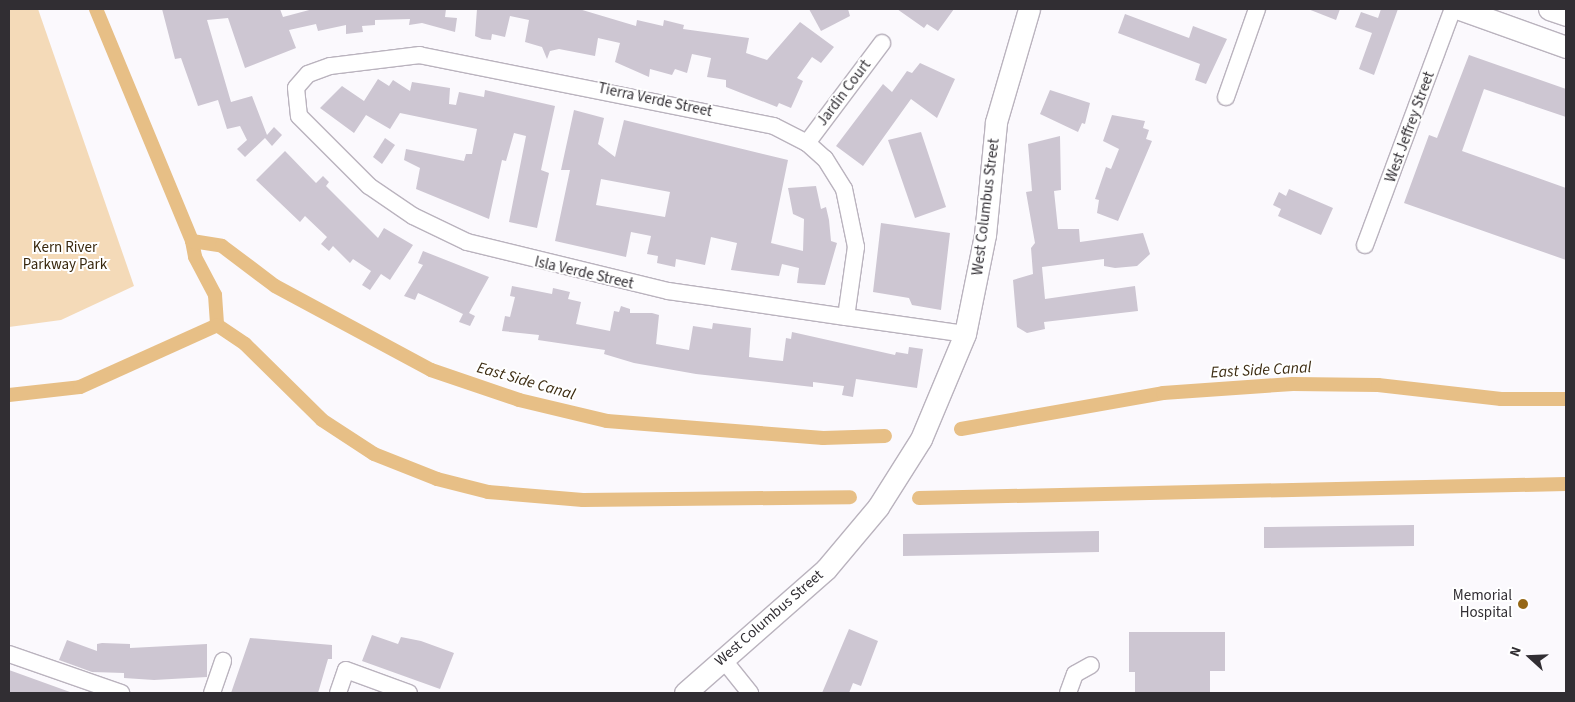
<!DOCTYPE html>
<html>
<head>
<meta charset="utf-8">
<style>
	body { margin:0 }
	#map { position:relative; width:1575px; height:702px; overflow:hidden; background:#fbf9fd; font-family:"Source Sans 3",sans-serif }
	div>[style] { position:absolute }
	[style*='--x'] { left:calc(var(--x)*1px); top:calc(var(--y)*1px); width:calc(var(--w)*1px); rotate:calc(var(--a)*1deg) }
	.green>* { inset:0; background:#f4dab8 }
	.canal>* { height:14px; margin:-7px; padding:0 7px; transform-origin:7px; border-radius:7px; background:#e7bf86 }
	.building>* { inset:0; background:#cdc6d2 }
	.roads { filter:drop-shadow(1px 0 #bab3be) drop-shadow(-1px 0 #bab3be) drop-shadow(0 1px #bab3be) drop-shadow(0 -1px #bab3be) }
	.minor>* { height:16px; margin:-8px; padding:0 8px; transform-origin:8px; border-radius:8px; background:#fff }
	.major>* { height:21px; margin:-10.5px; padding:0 10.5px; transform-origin:10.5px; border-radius:10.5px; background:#fff }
	.dots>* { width:14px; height:14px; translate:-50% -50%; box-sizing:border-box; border:2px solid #fff; border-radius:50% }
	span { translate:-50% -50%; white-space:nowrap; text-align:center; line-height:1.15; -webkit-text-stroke:4px #fff; paint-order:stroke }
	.street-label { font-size:15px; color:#312e33 }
	.park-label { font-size:15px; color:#38270d }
	.poi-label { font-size:15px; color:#312e33 }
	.right { translate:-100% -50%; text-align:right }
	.water-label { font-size:16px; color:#3d2c12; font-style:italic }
	.frame { position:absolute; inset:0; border:10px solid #312e33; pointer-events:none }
	.north { position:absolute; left:1505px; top:632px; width:50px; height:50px; -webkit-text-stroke:4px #fff; paint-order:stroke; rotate:290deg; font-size:14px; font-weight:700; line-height:20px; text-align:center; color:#312e33 }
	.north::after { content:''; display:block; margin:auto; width:18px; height:22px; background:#312e33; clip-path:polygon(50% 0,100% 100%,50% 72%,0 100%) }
</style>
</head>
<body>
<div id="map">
	<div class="green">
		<div style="clip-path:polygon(9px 9px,38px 9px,134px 286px,61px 320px,9px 327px)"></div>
	</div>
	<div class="canal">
		<div style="--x:96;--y:9;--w:251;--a:67.5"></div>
		<div style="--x:192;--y:241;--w:16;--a:79"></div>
		<div style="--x:195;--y:257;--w:43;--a:62.2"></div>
		<div style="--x:215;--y:295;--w:30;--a:86"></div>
		<div style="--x:192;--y:241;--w:30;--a:9"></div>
		<div style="--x:222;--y:246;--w:66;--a:37"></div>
		<div style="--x:275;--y:286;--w:177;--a:28.3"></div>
		<div style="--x:431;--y:370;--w:93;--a:18.8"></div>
		<div style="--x:519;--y:400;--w:90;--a:13.4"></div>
		<div style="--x:607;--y:421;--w:217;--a:4.5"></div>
		<div style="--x:823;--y:438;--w:62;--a:-1.8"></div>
		<div style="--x:217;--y:325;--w:34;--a:34"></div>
		<div style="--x:245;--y:344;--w:108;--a:44.6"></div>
		<div style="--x:322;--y:420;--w:62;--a:33.2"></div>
		<div style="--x:374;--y:454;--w:68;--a:21.6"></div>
		<div style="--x:437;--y:479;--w:53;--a:14.3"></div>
		<div style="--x:488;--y:492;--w:95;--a:4.8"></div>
		<div style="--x:583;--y:500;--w:267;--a:-0.6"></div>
		<div style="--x:9;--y:395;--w:71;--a:-6.4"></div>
		<div style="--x:80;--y:387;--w:150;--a:-24.3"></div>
		<div style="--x:961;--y:429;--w:205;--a:-10.1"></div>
		<div style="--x:1163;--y:393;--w:130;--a:-4"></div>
		<div style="--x:1293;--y:384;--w:85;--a:0.7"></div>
		<div style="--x:1378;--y:385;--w:124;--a:6.5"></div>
		<div style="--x:1501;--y:399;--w:65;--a:0"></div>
		<div style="--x:919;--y:498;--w:647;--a:-1.24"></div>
	</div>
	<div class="building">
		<div style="clip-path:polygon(162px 9px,280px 9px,283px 17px,313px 9px,446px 9px,445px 17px,457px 18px,455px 32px,422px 23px,409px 25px,410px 19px,375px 20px,375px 25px,362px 26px,363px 32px,346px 34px,346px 25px,318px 31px,316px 24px,289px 30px,296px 48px,245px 68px,228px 18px,207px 20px,231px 102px,252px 96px,267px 135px,274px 127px,282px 135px,272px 146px,265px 138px,245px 157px,237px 149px,247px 140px,240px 126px,227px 129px,218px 100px,198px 106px,181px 58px,175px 59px)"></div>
		<div style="clip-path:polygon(477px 9px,579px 9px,636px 26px,637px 20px,663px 26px,664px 20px,684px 25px,683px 29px,749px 38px,746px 53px,767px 60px,800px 22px,834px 47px,821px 63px,812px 57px,797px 78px,803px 81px,791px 108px,779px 103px,777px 107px,726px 87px,726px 80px,707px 77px,711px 58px,692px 54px,687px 73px,675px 69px,672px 75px,650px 69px,649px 77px,615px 62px,620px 43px,598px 38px,595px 56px,559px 49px,550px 51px,547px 59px,542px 47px,525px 42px,529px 20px,510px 16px,505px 37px,492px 34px,491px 40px,482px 39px,475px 36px)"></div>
		<div style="clip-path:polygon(809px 9px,848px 9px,850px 16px,821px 31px)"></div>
		<div style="clip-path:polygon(897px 9px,954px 9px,938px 31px,927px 24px,924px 28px)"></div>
		<div style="clip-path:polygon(1308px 9px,1340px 9px,1336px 20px)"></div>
		<div style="clip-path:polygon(1381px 9px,1398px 9px,1374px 75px,1359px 69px,1372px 33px,1355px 27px,1361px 12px,1378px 18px)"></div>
		<div style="clip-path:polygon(1125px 14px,1189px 38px,1193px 26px,1227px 39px,1206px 84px,1195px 80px,1200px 64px,1118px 33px)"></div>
		<div style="clip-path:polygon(1469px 55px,1566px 89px,1566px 117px,1484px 89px,1462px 151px,1566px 188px,1566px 260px,1404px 203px,1429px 135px,1437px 138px)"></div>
		<div style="clip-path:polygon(920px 63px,955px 79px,937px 118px,911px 99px,863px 166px,836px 146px,883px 84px,892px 92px,907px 71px,912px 73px)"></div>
		<div style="clip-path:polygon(378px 79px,389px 86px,393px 80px,410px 91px,412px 82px,450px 88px,449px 104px,456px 105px,459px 92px,484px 97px,485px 90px,555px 106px,541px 170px,549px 173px,537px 228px,509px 222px,526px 136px,514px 133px,506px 161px,502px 160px,489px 219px,416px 189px,420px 168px,404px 160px,406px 149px,464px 161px,466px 154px,472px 154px,477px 129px,400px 113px,390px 129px,366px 115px,354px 133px,320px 108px,342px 86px,364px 101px)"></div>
		<div style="clip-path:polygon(1050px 90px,1090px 103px,1085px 124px,1082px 123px,1078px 132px,1040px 114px)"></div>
		<div style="clip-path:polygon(evenodd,574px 110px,604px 118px,598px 144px,615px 157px,624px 120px,788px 160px,771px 243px,803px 251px,804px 219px,793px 214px,788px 188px,816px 186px,821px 209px,826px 207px,829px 220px,831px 241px,837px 243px,825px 285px,797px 283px,799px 268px,782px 264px,779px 276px,731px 270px,737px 243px,711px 237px,705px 265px,676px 259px,675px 267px,657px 263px,658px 256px,647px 254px,651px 236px,631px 232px,626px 257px,555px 241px,570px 170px,561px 170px,574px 110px,601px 179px,670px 192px,665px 217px,596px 205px,601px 179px)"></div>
		<div style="clip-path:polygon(1112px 115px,1145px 121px,1143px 128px,1149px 130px,1146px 139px,1152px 141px,1118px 221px,1097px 213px,1099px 200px,1095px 199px,1106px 167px,1111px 169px,1119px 149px,1103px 141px)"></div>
		<div style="clip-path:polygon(921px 132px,946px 207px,915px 218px,888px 140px)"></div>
		<div style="clip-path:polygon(1060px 136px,1061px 190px,1054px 191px,1058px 229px,1079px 229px,1080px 242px,1143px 233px,1150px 254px,1137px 266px,1115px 268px,1104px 266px,1104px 259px,1042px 267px,1045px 299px,1135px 286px,1138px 311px,1044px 322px,1045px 329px,1027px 333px,1017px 327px,1013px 280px,1033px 274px,1031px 248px,1035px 243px,1026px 192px,1032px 191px,1028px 144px)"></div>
		<div style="clip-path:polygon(385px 138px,395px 145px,382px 164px,373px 157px)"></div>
		<div style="clip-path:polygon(285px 151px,316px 183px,323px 176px,329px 182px,326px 186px,378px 238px,384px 228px,413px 245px,390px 280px,381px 274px,370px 290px,362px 285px,371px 271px,353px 259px,350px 263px,333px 246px,329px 251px,321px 244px,327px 237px,305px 216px,300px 222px,256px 180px)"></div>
		<div style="clip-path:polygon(1289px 189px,1333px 208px,1321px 235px,1278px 216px,1281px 209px,1273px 205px,1279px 192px,1286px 196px)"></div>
		<div style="clip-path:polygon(881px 223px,950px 233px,941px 310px,912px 305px,909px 298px,873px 292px)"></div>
		<div style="clip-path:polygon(423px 251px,489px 277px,469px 313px,475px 316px,470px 326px,459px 322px,463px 314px,442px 304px,418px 293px,415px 300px,404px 296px,423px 265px,418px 263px)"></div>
		<div style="clip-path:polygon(512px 286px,552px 294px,553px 288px,570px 292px,568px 299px,581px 302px,576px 324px,610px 331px,614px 311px,619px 312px,621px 306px,630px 309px,630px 313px,652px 313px,659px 315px,656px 344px,689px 350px,693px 326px,712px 329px,713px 323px,751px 328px,749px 357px,773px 360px,783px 361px,786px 338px,791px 339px,792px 332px,895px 355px,896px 352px,908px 354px,909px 347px,923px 349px,917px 388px,856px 379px,853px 397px,842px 395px,844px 386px,813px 382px,813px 387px,696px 374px,634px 363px,604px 354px,605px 350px,538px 340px,539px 335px,502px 331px,505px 316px,510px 317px,515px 297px,510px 296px)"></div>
		<div style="clip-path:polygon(1414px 525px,1414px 546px,1264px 548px,1264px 527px)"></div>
		<div style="clip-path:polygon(1099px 531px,1099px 552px,903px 556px,903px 534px)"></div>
		<div style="clip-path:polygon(849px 629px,878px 641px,861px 686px,853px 683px,849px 693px,822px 693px)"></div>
		<div style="clip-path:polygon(1129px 632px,1225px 632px,1225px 671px,1210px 671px,1210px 693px,1135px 693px,1135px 672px,1129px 672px)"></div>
		<div style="clip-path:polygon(372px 635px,398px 644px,401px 637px,421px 641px,454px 653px,440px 689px,362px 661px)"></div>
		<div style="clip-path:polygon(250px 638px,332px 645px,332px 659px,328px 659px,318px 693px,231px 693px)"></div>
		<div style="clip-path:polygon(67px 640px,97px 651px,97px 644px,102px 643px,130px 644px,130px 648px,207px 644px,207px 677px,154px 680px,124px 678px,124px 673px,92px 672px,59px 660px)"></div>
		<div style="clip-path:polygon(9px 670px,70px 692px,70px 693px,9px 693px)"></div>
	</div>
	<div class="roads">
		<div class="minor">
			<div style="--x:1226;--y:97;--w:93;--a:-70.6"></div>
			<div style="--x:807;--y:143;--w:125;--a:-53.1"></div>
			<div style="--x:1365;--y:245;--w:252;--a:-69.6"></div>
			<div style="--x:846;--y:317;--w:71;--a:-81.9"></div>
			<div style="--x:856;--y:247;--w:59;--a:-101.7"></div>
			<div style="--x:844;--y:189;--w:36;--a:-122"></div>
			<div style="--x:825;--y:159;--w:24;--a:-138"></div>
			<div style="--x:807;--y:143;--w:37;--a:-153"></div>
			<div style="--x:774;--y:126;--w:361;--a:-168.7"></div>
			<div style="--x:420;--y:55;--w:91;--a:173"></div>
			<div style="--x:330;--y:66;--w:23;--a:160"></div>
			<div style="--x:308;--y:74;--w:18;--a:131"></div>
			<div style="--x:296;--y:88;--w:28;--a:84"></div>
			<div style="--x:299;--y:116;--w:99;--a:45"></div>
			<div style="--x:369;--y:186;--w:53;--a:34.3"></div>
			<div style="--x:413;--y:216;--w:60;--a:25.7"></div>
			<div style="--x:467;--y:242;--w:207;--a:13.7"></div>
			<div style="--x:668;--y:291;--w:49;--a:8.1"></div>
			<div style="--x:717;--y:298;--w:130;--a:8.4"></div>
			<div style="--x:846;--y:317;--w:120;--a:8.1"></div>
			<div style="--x:9;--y:654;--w:119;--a:19.2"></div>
			<div style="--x:722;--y:658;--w:45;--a:51.3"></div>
			<div style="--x:212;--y:693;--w:34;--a:-71"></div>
			<div style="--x:338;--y:693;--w:24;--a:-71"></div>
			<div style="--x:346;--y:670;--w:67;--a:20.1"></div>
			<div style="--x:1068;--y:693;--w:20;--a:-70"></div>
			<div style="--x:1075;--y:674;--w:18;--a:-29"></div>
		</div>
		<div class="major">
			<div style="--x:1460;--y:9;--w:113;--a:19.7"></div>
			<div style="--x:1549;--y:9;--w:18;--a:19"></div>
			<div style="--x:685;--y:693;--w:188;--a:-41.3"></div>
			<div style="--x:826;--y:569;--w:81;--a:-50"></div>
			<div style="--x:878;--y:507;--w:80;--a:-57.7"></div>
			<div style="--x:921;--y:439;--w:114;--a:-67.3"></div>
			<div style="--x:965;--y:334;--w:101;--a:-78.6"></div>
			<div style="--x:985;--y:235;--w:114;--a:-84.4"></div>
			<div style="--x:996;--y:122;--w:118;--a:-73.7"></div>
		</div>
	</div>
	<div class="dots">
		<div style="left:1523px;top:604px;background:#956716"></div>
	</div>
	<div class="street-label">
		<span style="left:844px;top:93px;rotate:-53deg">Jardin Court</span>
		<span style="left:655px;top:100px;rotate:12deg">Tierra Verde Street</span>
		<span style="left:1410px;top:127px;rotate:-70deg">West Jeffrey Street</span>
		<span style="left:986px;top:207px;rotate:-83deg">West Columbus Street</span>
		<span style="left:584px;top:273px;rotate:13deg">Isla Verde Street</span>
		<span style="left:769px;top:618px;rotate:-41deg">West Columbus Street</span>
	</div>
	<div class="park-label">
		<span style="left:65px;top:256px">Kern River<br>Parkway Park</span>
	</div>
	<div class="poi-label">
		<span class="right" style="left:1512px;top:604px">Memorial<br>Hospital</span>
	</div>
	<div class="water-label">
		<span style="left:1261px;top:370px;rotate:-3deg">East Side Canal</span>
		<span style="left:526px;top:381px;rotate:16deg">East Side Canal</span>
	</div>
	<div class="frame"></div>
	<div class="north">N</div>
</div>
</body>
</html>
